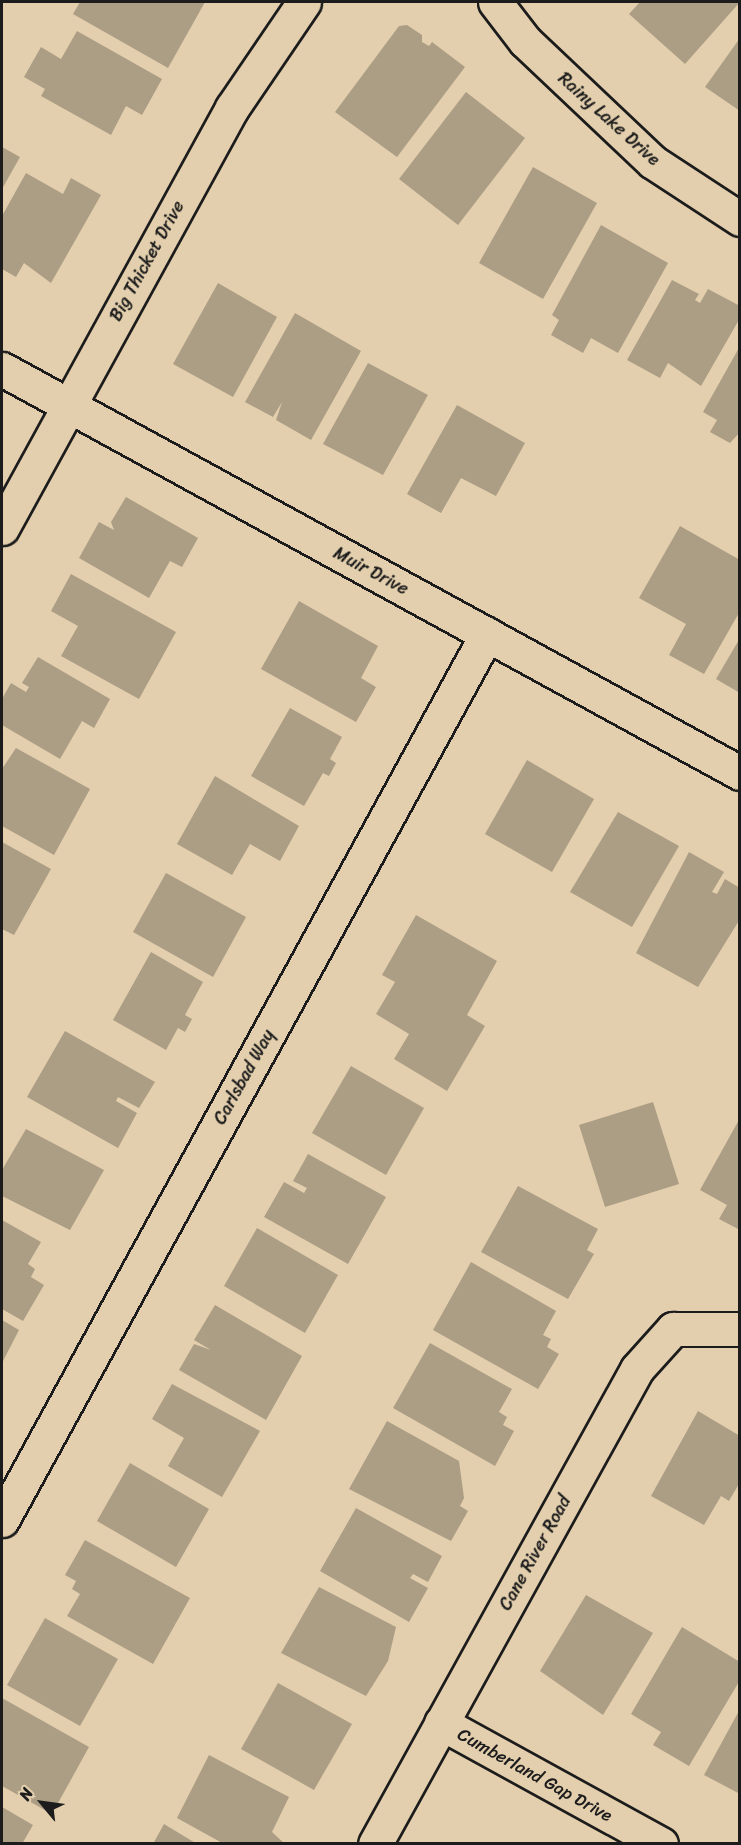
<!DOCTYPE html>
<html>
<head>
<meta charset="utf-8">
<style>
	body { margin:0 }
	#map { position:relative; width:741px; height:1845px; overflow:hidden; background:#e3cfad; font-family:Sriracha,sans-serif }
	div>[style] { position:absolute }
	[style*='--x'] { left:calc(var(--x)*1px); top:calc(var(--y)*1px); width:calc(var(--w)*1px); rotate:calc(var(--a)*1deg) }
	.building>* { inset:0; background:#ac9d85 }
	.roads { filter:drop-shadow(2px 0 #1c1c1c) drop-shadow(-2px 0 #1c1c1c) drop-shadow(0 2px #1c1c1c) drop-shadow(0 -2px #1c1c1c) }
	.street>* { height:33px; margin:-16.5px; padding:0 16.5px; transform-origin:16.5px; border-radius:16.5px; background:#e3cfad }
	span { translate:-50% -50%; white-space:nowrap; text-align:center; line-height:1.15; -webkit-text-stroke:4.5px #e3cfad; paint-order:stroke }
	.street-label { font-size:18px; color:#1c1c1c }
	.frame { position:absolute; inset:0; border:3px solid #1c1c1c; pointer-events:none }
	.north { position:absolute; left:12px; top:1773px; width:60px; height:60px; -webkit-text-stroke:4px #e3cfad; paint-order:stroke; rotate:299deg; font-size:16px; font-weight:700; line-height:24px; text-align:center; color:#1c1c1c }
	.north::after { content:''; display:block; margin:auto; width:21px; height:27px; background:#1c1c1c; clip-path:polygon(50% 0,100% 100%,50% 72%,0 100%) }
</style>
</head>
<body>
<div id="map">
	<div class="building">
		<div style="clip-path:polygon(80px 2px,205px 2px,168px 68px,73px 14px)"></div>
		<div style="clip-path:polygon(640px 2px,740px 2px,685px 64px,629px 14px)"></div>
		<div style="clip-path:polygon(407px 25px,422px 35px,422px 42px,429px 46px,432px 42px,465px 67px,397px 157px,335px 112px,399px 26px)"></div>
		<div style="clip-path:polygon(77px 31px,162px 79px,142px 115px,126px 106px,111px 135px,41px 96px,45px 89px,24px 77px,41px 47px,61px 59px)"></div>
		<div style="clip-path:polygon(740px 38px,740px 111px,705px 87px)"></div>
		<div style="clip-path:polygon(466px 92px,525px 138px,458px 225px,399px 179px)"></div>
		<div style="clip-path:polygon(2px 147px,20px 157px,2px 189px)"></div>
		<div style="clip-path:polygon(533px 167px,597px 203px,543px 299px,479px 263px)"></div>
		<div style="clip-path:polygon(26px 173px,63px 194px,71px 178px,101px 195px,51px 283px,24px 263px,16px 277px,2px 269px,2px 216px)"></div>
		<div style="clip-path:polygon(601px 225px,668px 263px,618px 353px,591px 338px,583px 353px,551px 335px,559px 320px,552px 315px)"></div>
		<div style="clip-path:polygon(672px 280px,699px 294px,695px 300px,700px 303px,708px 289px,740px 306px,740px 318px,701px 386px,668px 363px,660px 378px,627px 360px)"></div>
		<div style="clip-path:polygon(218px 283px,277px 317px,233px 397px,173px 364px)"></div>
		<div style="clip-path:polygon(295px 313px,361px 351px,311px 440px,276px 420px,282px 402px,273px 417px,245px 402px)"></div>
		<div style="clip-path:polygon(740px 346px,740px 432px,730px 443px,710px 432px,717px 420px,703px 412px)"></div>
		<div style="clip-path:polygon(368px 363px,428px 395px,383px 475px,323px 444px)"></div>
		<div style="clip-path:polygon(457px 405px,525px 443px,496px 496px,461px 478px,441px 513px,407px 494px)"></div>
		<div style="clip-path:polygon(126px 497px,198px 538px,182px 567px,170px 561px,149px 598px,79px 558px,99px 522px,114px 530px,111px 522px)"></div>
		<div style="clip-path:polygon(680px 526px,740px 560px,740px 611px,704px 674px,669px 655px,686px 624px,639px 598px)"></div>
		<div style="clip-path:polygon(71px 574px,176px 632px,139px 699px,61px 656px,78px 626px,51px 611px)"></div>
		<div style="clip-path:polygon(299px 601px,378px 646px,361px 678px,376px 687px,356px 722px,261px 669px)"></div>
		<div style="clip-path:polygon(740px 638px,740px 693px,716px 679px)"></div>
		<div style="clip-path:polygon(38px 657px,110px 699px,94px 728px,82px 721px,60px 759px,2px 725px,2px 699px,11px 683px,26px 692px,29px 687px,22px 683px)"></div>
		<div style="clip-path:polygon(290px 708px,342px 737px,330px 759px,336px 763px,329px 776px,323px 773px,304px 806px,251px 776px)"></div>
		<div style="clip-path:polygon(16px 748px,90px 789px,54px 855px,2px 826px,2px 769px)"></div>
		<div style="clip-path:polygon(527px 760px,594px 799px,552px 872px,485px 834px)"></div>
		<div style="clip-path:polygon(215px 776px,299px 826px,280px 861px,250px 844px,232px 875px,177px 844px)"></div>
		<div style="clip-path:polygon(618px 812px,679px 846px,632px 927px,570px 892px)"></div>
		<div style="clip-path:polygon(2px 842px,51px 869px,14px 935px,2px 929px)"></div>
		<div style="clip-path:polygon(689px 852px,724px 872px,712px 892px,717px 894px,725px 879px,740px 888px,740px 919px,698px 987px,636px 953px)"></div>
		<div style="clip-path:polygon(166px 873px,246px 917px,213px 977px,133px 932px)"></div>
		<div style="clip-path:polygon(416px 915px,497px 961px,467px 1015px,485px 1026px,447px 1091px,394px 1059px,409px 1034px,376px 1014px,395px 982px,382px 975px)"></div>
		<div style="clip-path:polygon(151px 952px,203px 982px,185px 1015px,192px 1019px,185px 1032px,178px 1028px,166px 1050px,113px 1020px)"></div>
		<div style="clip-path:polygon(65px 1031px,155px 1082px,139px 1108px,118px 1097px,116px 1101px,137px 1113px,118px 1148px,27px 1097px)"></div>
		<div style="clip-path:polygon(351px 1066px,424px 1108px,386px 1175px,312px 1133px)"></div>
		<div style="clip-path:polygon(653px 1102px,679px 1184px,605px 1207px,579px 1125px)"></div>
		<div style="clip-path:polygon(740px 1118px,740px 1230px,719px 1219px,727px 1205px,700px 1190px)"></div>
		<div style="clip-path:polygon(26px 1129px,104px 1170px,70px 1230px,2px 1196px,2px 1170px)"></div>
		<div style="clip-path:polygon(308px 1154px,386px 1197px,348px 1264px,264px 1217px,284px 1182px,304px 1193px,307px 1188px,293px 1181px)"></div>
		<div style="clip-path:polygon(518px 1186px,598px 1229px,587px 1250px,594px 1254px,568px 1299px,481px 1252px)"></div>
		<div style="clip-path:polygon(2px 1220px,41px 1242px,28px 1264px,35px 1269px,31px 1277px,44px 1285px,23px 1321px,2px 1309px)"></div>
		<div style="clip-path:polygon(257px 1228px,338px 1275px,305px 1333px,224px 1286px)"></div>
		<div style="clip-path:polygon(471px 1262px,556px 1311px,543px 1335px,551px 1339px,547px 1347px,559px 1354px,538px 1389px,433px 1330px)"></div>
		<div style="clip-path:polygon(215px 1305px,302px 1356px,266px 1420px,179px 1370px,194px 1344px,211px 1350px,194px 1340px)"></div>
		<div style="clip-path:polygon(2px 1320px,19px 1330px,2px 1363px)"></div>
		<div style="clip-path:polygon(430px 1343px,512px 1389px,499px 1412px,507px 1417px,503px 1425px,514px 1431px,495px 1466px,393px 1408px)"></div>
		<div style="clip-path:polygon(172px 1384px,260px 1431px,222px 1497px,168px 1466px,184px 1438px,152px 1419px)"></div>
		<div style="clip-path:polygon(698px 1411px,740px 1436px,740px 1482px,729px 1501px,721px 1496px,704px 1525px,651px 1496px)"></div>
		<div style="clip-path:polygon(387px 1421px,459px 1461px,464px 1498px,460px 1506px,468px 1511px,451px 1541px,349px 1489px)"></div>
		<div style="clip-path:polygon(130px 1463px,209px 1509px,176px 1567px,97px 1521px)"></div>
		<div style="clip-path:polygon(356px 1508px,442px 1556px,428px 1582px,413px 1574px,410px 1578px,428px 1588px,409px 1622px,320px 1571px)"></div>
		<div style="clip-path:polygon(85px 1540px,190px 1598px,153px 1664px,67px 1616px,80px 1594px,72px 1589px,76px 1581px,65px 1575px)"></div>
		<div style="clip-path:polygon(319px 1587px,396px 1627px,388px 1661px,366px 1696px,281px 1653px)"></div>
		<div style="clip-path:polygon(586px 1595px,653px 1633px,603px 1715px,540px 1671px)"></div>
		<div style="clip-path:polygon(45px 1618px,118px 1659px,80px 1726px,7px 1685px)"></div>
		<div style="clip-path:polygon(682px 1627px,740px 1662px,740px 1680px,689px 1766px,653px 1745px,661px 1732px,631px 1714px)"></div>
		<div style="clip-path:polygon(278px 1683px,352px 1724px,314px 1790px,241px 1749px)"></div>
		<div style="clip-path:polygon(2px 1698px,89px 1747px,52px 1814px,2px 1786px)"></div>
		<div style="clip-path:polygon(740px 1709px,740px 1794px,704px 1775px)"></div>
		<div style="clip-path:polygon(209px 1755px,289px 1797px,272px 1832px,285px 1844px,224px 1844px,177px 1818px)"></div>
		<div style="clip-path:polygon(2px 1807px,33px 1825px,22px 1844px,2px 1844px)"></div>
		<div style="clip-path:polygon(164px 1824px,197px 1844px,153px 1844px)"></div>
	</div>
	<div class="roads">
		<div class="street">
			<div style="--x:495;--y:2;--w:49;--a:52.4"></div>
			<div style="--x:525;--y:41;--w:176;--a:43.4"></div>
			<div style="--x:653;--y:162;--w:104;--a:33.2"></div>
			<div style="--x:2;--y:369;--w:841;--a:28.7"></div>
			<div style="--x:2;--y:528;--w:479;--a:-61.3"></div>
			<div style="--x:232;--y:108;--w:128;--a:-55.8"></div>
			<div style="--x:2;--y:1520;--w:1010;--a:-61.3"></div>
			<div style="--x:441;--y:1723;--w:251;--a:28.8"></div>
			<div style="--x:375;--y:1844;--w:542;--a:-61.12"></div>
			<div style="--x:637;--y:1369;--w:54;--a:-48"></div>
			<div style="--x:673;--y:1329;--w:67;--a:0"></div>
		</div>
	</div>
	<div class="street-label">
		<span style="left:609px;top:119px;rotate:42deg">Rainy Lake Drive</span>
		<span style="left:147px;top:261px;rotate:-61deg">Big Thicket Drive</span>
		<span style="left:371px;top:571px;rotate:28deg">Muir Drive</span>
		<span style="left:244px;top:1077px;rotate:-61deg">Carlsbad Way</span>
		<span style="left:535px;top:1553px;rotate:-61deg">Cane River Road</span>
		<span style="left:535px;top:1775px;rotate:29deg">Cumberland Gap Drive</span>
	</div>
	<div class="frame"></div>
	<div class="north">N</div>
</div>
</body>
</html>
